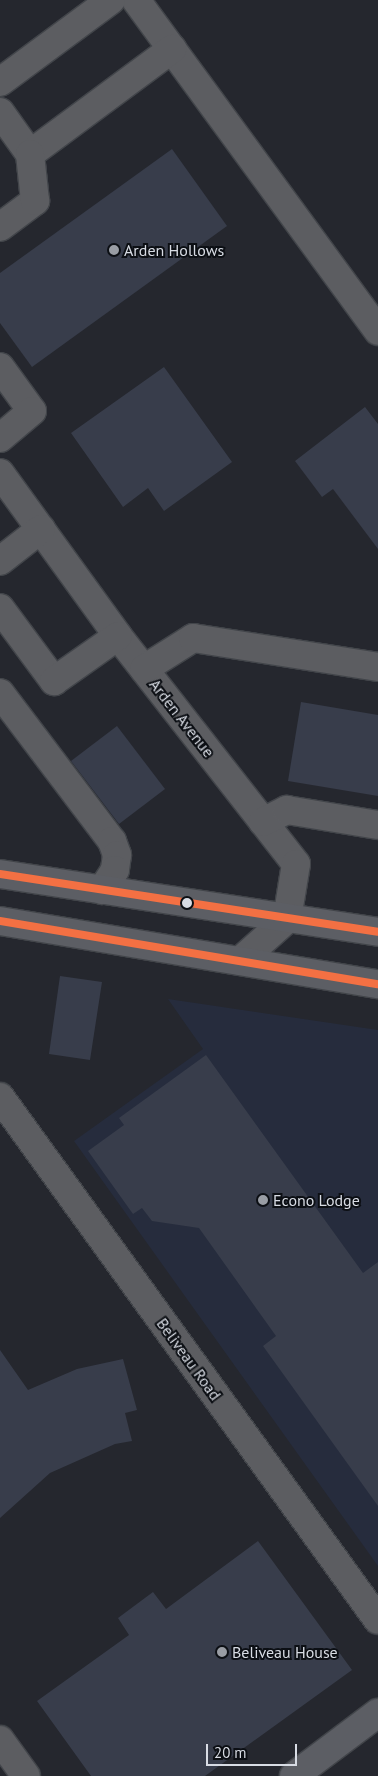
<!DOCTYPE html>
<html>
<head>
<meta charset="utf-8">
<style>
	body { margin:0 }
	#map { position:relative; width:378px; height:1776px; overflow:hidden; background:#25272e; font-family:"PT Sans",sans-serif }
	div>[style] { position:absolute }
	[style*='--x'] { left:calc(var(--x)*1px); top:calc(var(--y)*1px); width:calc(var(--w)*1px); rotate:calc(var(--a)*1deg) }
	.built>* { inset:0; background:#262c3d }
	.building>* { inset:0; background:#383d4b }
	.roads { filter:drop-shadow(1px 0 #42454a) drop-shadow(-1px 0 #42454a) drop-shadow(0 1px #42454a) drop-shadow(0 -1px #42454a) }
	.minor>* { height:28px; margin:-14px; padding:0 14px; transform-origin:14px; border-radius:14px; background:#5c5d61 }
	.major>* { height:28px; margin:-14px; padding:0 14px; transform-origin:14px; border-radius:14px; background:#5c5e64 }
	.bus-1>* { height:8px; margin:-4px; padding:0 4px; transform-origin:4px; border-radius:4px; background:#f37043 }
	.dots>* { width:14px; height:14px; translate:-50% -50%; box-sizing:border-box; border:2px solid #0c0f14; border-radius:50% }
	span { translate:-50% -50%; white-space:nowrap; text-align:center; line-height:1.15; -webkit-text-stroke:4px #0c0f14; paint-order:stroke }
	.poi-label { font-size:16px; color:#d8dce4 }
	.left { translate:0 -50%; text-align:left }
	.street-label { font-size:16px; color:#d8dce4 }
	.scale { position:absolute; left:206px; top:1744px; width:91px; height:22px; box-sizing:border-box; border:2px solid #d8dce4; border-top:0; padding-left:6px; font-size:15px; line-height:18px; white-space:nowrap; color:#d8dce4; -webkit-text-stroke:4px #0c0f14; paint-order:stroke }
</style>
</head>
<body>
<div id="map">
	<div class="built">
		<div style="clip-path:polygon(168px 999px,378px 1030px,378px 1566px,74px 1141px,203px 1049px)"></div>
	</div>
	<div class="building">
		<div style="clip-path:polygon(172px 149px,227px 226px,32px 367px,0 323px,0 273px)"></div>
		<div style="clip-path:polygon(164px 367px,232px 462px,164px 511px,148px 488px,123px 507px,71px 433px)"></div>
		<div style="clip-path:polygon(365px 407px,378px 424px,378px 549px,333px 489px,322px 497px,295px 461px)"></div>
		<div style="clip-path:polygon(301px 702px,378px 715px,378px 796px,288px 781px)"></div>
		<div style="clip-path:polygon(117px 726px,165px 789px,119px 824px,71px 761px)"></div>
		<div style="clip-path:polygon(60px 976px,102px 982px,90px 1060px,49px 1054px)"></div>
		<div style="clip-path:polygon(206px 1055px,363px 1273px,378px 1262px,378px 1506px,263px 1346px,276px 1336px,199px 1228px,152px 1221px,142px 1208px,133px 1214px,88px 1151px,124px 1125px,119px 1118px)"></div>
		<div style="clip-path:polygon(0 1350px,28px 1390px,77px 1369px,123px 1359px,137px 1410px,125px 1413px,132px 1441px,115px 1444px,50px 1473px,0 1518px)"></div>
		<div style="clip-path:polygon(258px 1541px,352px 1670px,205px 1776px,91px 1776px,37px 1701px,129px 1635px,118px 1618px,153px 1592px,166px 1609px)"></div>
	</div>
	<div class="roads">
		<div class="minor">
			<div style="--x:136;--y:0;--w:410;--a:53.8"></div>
			<div style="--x:0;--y:82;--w:138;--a:-36.5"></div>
			<div style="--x:0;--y:112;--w:52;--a:54.5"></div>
			<div style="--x:30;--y:154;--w:177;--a:-36.5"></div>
			<div style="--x:0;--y:227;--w:44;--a:-36.6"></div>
			<div style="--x:35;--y:201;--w:47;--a:-96.1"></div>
			<div style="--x:0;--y:367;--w:54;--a:54"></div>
			<div style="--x:32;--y:411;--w:42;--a:139.8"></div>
			<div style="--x:0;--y:473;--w:201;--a:54.1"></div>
			<div style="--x:118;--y:636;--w:289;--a:52"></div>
			<div style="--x:296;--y:864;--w:56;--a:99.3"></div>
			<div style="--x:287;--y:919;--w:63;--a:138.2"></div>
			<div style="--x:0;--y:561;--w:52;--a:-38"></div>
			<div style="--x:0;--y:608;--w:91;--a:53.5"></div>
			<div style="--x:54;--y:681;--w:78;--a:-35.1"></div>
			<div style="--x:144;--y:669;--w:58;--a:-32.3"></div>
			<div style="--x:193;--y:638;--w:187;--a:8.9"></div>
			<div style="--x:0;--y:693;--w:186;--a:52.9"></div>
			<div style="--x:112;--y:841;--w:15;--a:70"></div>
			<div style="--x:117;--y:855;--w:15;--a:98"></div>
			<div style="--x:115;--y:870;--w:24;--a:123"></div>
			<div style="--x:263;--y:822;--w:27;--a:-27"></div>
			<div style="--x:287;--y:810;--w:92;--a:9.4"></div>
			<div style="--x:0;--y:1097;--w:645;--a:54.14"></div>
			<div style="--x:0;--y:1740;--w:44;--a:54.2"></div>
		</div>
		<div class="major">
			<div style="--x:0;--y:874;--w:382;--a:8.7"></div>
			<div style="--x:0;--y:921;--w:383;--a:9.5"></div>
			<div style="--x:294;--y:1776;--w:105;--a:-36.9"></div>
		</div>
	</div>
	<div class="bus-1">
		<div style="--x:0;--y:874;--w:382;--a:8.7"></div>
		<div style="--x:0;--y:921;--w:383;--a:9.5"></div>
	</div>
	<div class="dots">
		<div style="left:114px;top:250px;background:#999da4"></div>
		<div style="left:187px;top:903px;background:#d8dce4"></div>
		<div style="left:263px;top:1200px;background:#999da4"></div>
		<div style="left:222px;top:1652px;background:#999da4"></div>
	</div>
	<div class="poi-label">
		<span class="left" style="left:124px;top:250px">Arden Hollows</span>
		<span class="left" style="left:273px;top:1200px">Econo Lodge</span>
		<span class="left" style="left:232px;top:1652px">Beliveau House</span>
	</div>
	<div class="street-label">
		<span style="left:182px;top:718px;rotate:52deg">Arden Avenue</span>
		<span style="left:189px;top:1359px;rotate:54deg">Beliveau Road</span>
	</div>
	<div class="scale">20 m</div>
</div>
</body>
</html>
